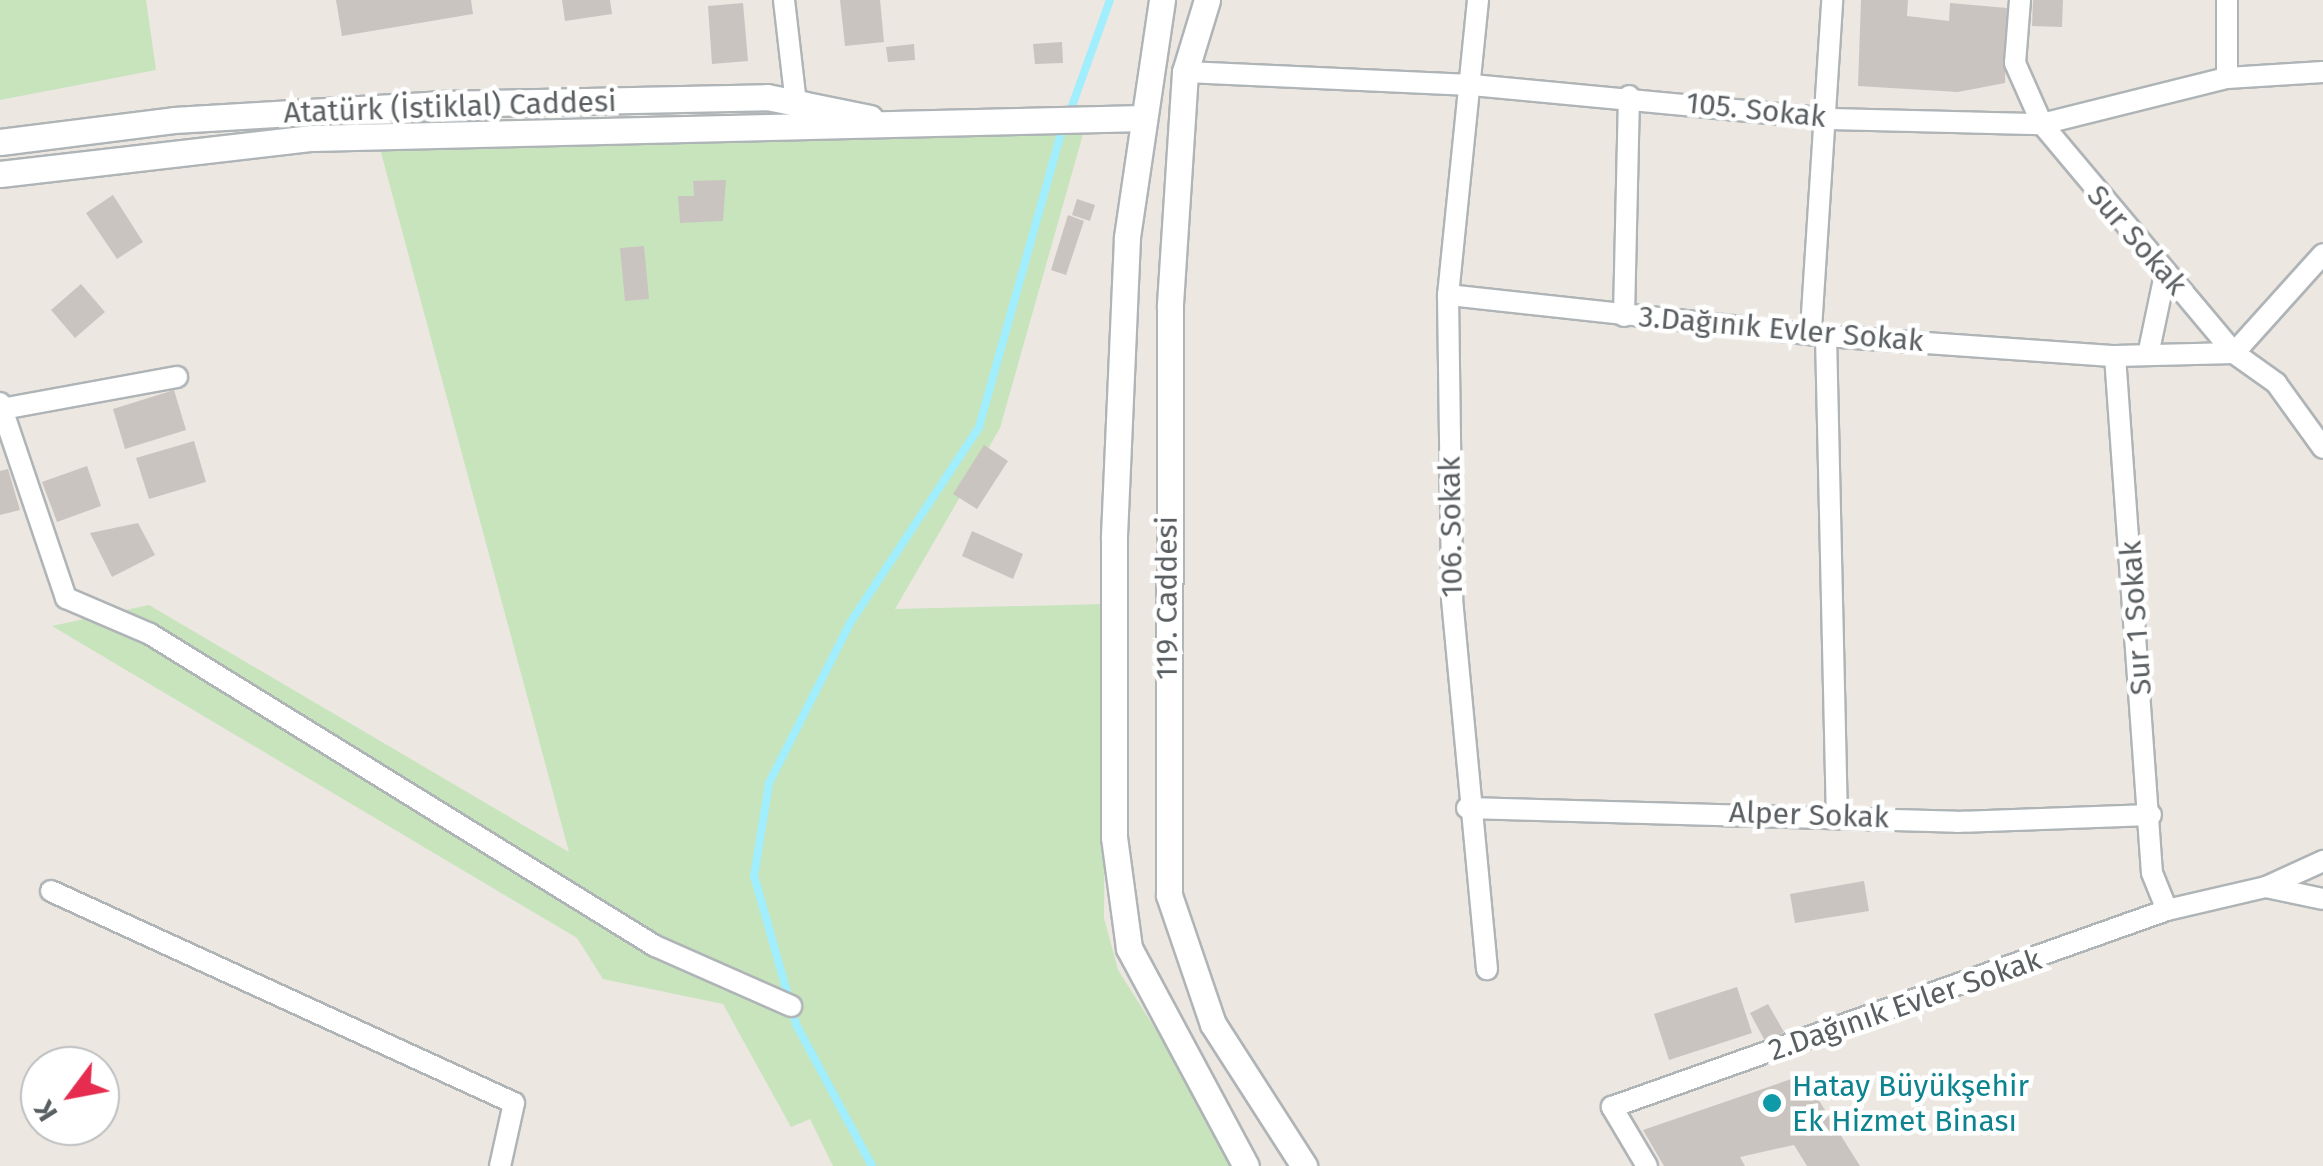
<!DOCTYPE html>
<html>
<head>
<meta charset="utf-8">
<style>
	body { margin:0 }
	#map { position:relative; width:2323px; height:1166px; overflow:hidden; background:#ece7e1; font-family:"Fira Sans",sans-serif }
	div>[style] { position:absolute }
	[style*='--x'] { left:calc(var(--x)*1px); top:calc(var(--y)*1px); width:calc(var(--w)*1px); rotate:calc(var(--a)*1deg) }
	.green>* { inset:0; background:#c7e4bd }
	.stream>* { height:8px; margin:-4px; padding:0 4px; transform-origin:4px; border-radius:4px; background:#a0eefe }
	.building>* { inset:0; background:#cac4c0 }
	.roads { filter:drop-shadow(2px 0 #afb4b7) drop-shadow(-2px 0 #afb4b7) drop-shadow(0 2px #afb4b7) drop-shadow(0 -2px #afb4b7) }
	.minor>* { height:20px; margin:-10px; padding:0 10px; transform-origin:10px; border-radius:10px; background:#fff }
	.tertiary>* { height:25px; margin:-12.5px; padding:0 12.5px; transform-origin:12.5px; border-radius:12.5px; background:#fff }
	.dots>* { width:28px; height:28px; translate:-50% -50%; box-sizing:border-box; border:5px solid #fff; border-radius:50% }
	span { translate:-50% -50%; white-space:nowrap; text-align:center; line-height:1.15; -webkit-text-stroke:9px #fff; paint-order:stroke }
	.street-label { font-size:30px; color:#5a5f62 }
	.culture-label { font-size:30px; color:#0d838f }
	.left { translate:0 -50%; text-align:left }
	.north { position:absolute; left:20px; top:1046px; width:100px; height:100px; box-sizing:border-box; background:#fff; border:2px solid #bdbfc0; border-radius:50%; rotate:238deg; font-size:28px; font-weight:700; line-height:40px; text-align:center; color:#5a5f62 }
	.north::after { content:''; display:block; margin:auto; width:35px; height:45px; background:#e62d50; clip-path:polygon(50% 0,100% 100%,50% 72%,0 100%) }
</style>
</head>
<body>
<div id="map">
	<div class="green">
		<div style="clip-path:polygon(0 0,146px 0,156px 70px,0 100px)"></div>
		<div style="clip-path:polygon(1085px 127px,1000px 428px,895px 609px,1106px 604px,1104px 918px,1118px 970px,1242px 1166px,833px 1166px,810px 1119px,791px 1127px,723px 1004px,603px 979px,577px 938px,52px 626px,149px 605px,569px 852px,376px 134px)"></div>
	</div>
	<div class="stream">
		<div style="--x:1072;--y:106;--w:113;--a:-70.3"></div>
		<div style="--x:872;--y:1166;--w:161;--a:-118.2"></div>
		<div style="--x:796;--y:1024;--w:154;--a:-105.8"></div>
		<div style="--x:754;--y:876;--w:94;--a:-80.8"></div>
		<div style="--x:769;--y:783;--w:179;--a:-63.1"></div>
		<div style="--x:850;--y:623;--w:235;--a:-56.6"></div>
		<div style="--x:979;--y:427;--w:304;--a:-74.4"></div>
	</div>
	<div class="building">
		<div style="clip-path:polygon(336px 0,471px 0,473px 14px,342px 36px)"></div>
		<div style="clip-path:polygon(562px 0,610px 0,612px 14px,565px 21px)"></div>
		<div style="clip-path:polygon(840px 0,880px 0,884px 42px,845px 46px)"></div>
		<div style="clip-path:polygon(1861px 0,1908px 0,1907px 16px,1949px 21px,1950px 3px,2007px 8px,2005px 83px,1958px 92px,1858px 86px)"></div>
		<div style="clip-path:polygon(2033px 0,2063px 0,2062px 27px,2032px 26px)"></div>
		<div style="clip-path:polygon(743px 3px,748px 61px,712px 64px,708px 6px)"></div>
		<div style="clip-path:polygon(1062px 42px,1063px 63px,1035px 64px,1033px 44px)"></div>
		<div style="clip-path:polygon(914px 44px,915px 60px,888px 62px,886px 47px)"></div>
		<div style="clip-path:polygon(726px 180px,723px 221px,680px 223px,678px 196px,694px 196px,693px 181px)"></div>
		<div style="clip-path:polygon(113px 195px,143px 242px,117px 259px,86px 213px)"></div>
		<div style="clip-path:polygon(1077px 199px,1095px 205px,1090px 221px,1072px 215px)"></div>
		<div style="clip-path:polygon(1068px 215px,1084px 221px,1066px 275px,1051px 270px)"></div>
		<div style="clip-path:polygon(644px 246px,649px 299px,625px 301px,620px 248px)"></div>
		<div style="clip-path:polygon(81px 284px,105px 312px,75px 338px,51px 310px)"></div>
		<div style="clip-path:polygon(174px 390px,186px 430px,125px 449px,113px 409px)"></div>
		<div style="clip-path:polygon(194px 441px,206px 482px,149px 499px,136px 458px)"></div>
		<div style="clip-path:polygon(984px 445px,1008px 461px,977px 509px,953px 494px)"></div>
		<div style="clip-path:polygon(87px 466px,101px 506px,57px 522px,42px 482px)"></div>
		<div style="clip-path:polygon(8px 469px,20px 510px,0 515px,0 471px)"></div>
		<div style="clip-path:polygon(138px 523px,155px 555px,112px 577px,90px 533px)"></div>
		<div style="clip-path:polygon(972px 531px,1023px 554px,1013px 579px,962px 556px)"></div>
		<div style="clip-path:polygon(1864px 881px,1869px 911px,1795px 923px,1790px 894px)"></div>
		<div style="clip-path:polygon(1737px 987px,1752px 1033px,1669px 1060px,1654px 1014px)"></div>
		<div style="clip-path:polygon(1768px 1004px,1784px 1032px,1765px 1041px,1750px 1013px)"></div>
		<div style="clip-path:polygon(1803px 1075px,1860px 1166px,1807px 1166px,1794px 1145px,1740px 1157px,1745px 1166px,1664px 1166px,1643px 1130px)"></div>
	</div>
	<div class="roads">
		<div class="minor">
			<div style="--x:784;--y:0;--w:104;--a:83.4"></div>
			<div style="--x:1478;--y:0;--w:297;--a:95.8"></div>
			<div style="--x:1448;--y:295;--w:304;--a:89.2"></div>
			<div style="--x:1452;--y:599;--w:372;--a:84.6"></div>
			<div style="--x:2020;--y:0;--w:63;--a:94.5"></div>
			<div style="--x:2015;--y:63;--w:67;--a:66.1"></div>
			<div style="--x:2042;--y:124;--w:299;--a:50"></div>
			<div style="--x:2234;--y:353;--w:52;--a:35.5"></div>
			<div style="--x:2276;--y:383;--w:80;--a:54.1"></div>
			<div style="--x:2227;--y:0;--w:78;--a:90"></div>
			<div style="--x:1185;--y:72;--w:287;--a:2.6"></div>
			<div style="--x:1472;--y:85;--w:360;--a:5.4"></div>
			<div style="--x:1830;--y:119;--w:212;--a:1.4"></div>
			<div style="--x:2042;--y:124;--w:191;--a:-14"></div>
			<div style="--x:2227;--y:78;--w:96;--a:-3.6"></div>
			<div style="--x:1448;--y:295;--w:380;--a:6.2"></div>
			<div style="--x:1826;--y:336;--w:290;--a:4"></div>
			<div style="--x:2115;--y:356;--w:119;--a:-1.4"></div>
			<div style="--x:2234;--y:353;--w:133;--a:-48"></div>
			<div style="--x:1624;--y:316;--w:220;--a:-88.7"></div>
			<div style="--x:1811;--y:329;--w:330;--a:-86.3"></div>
			<div style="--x:1826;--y:336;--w:478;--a:88.7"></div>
			<div style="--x:2148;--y:355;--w:83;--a:-78.1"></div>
			<div style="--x:2115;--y:356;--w:518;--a:85.91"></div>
			<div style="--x:2152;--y:873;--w:40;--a:68"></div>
			<div style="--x:0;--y:403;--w:206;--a:71.3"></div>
			<div style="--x:66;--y:598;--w:91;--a:23.2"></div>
			<div style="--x:150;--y:634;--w:594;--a:31.71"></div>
			<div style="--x:655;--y:946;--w:149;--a:23.8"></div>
			<div style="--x:2;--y:409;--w:178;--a:-10.4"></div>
			<div style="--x:1467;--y:808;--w:490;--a:1.6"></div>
			<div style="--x:1957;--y:822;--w:194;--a:-2.1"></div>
			<div style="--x:2266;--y:887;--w:58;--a:11.9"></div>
			<div style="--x:51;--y:891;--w:509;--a:24.6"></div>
			<div style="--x:514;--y:1103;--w:65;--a:102.5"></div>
			<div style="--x:1647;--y:1166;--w:69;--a:-120.7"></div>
			<div style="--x:1612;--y:1107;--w:589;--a:-19.54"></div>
			<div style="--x:2167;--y:910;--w:102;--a:-13.1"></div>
			<div style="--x:2266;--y:887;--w:63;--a:-24.5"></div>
		</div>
		<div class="tertiary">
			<div style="--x:1162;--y:0;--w:241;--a:98.4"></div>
			<div style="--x:1127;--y:238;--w:301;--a:92.5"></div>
			<div style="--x:1114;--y:539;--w:298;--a:90"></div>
			<div style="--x:1114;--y:837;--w:112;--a:82.3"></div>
			<div style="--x:1129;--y:948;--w:247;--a:61.8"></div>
			<div style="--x:1207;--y:0;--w:75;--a:107"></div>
			<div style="--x:1185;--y:72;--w:235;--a:93.7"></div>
			<div style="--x:1170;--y:307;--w:588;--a:90.1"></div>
			<div style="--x:1169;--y:895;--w:136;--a:71.2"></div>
			<div style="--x:1213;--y:1024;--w:169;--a:57.3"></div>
			<div style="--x:0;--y:142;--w:175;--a:-7.2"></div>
			<div style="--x:174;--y:120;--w:266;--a:-3.4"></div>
			<div style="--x:440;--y:104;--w:327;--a:-1.2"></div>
			<div style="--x:767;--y:97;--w:105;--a:11.5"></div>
			<div style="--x:0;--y:174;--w:314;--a:-6.6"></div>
			<div style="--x:312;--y:138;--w:832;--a:-1.38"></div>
		</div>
	</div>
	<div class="dots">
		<div style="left:1772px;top:1103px;background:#0f9aa8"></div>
	</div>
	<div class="street-label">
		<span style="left:450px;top:107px;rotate:-2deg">Atatürk (İstiklal) Caddesi</span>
		<span style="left:1756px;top:110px;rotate:6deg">105. Sokak</span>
		<span style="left:2137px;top:240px;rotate:49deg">Sur Sokak</span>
		<span style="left:1781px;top:329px;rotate:5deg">3.Dağınık Evler Sokak</span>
		<span style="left:1451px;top:527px;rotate:-91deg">106. Sokak</span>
		<span style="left:1167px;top:598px;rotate:-90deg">119. Caddesi</span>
		<span style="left:2136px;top:618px;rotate:-94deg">Sur 1 Sokak</span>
		<span style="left:1809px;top:815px;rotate:2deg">Alper Sokak</span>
		<span style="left:1905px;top:1005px;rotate:-19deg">2.Dağınık Evler Sokak</span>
	</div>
	<div class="culture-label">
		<span class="left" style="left:1792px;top:1103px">Hatay Büyükşehir<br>Ek Hizmet Binası</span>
	</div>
	<div class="north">K</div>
</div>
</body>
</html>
